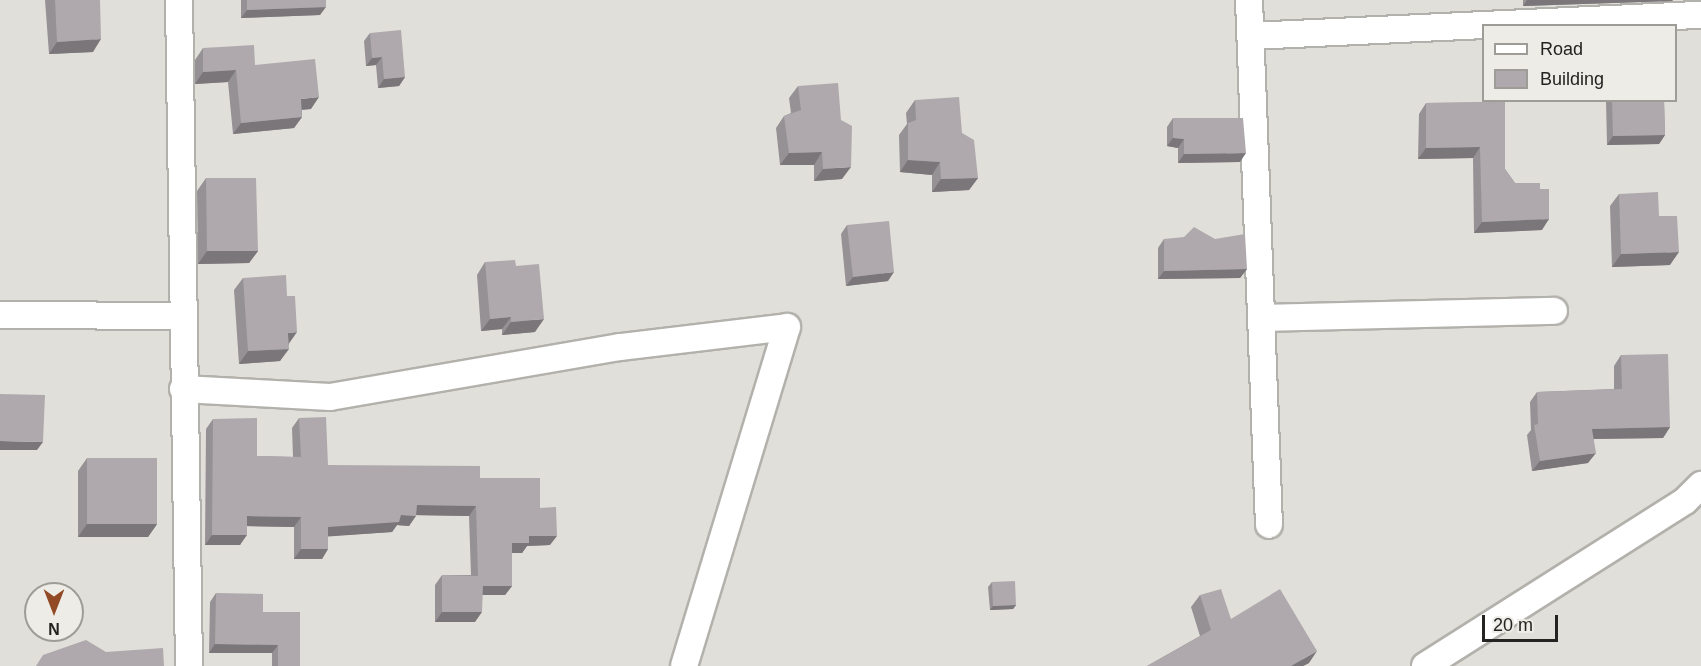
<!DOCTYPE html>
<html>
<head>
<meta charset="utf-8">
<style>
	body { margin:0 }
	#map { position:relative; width:1701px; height:666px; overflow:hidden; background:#e0dfd9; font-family:Arial,sans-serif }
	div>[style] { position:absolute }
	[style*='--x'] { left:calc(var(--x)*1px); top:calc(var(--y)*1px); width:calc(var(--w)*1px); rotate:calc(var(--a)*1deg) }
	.roads { filter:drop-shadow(2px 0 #b3b1ab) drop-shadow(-2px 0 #b3b1ab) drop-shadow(0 2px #b3b1ab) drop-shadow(0 -2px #b3b1ab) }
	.minor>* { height:26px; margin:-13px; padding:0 13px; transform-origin:13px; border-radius:13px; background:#fff }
	.wall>* { inset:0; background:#969195 }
	.shaded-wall>* { inset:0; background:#7a7679 }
	.building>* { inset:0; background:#afa9ad }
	span { translate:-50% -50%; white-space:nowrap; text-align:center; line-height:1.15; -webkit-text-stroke:4.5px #edece6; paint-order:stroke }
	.legend { position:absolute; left:1482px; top:24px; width:195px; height:78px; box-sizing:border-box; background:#edece6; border:2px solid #9d9c97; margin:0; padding:8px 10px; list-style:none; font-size:18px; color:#242321 }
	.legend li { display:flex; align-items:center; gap:12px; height:30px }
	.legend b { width:30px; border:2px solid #9d9c97 }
	.north { position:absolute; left:24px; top:582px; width:60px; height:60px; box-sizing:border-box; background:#edece6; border:2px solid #9d9c97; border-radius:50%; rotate:180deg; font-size:16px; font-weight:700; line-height:24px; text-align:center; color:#242321 }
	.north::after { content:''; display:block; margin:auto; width:21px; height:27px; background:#914a24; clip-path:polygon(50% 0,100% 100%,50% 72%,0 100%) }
	.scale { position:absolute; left:1482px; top:615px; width:76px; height:27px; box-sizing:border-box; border:3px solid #242321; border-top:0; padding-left:8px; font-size:18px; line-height:21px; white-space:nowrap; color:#242321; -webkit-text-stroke:4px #edece6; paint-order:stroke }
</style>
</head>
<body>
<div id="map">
	<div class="roads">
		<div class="minor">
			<div style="--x:179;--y:0;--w:666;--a:89.14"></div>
			<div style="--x:1249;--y:0;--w:525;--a:87.82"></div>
			<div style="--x:1251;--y:36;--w:450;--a:-2.7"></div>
			<div style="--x:0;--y:315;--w:181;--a:0.3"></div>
			<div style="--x:1264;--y:318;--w:290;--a:-1.4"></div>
			<div style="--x:183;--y:389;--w:147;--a:3.1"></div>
			<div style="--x:330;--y:397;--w:294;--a:-9.8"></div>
			<div style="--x:620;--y:347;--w:168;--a:-6.8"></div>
			<div style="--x:787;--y:327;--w:354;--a:106.9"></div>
			<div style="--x:1425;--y:666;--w:308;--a:-32.4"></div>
			<div style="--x:1685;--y:501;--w:23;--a:-45"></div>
		</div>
	</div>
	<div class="wall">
		<div style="clip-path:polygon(45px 0,100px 0,93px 52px,49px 54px)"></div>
		<div style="clip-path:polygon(241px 0,326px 0,320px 15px,241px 18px)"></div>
		<div style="clip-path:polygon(1523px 0,1673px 0,1672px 1px,1523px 6px)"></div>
		<div style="clip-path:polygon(370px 33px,405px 77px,399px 86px,378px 88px,376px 65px,366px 66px,364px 41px)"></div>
		<div style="clip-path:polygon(203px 48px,255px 65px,311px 109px,302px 110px,302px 117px,294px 128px,233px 134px,228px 82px,195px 84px,195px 60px)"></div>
		<div style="clip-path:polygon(798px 86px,842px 179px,814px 181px,814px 165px,780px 165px,776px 128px,784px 116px,791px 113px,789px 98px)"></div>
		<div style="clip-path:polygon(915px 100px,962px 133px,978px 178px,969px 190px,932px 192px,932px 175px,900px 172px,899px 135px,907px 124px,906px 113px)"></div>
		<div style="clip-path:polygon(1606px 100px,1664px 100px,1665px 135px,1659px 144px,1607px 145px)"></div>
		<div style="clip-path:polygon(1505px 102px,1505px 169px,1515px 183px,1540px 189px,1542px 230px,1474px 233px,1473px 158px,1418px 159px,1419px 114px,1426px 103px)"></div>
		<div style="clip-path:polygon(1173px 118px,1240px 162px,1178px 163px,1178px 148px,1167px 146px,1167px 127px)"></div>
		<div style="clip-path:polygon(206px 178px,258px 251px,249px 263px,198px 264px,197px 191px)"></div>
		<div style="clip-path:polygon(1619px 194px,1659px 216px,1670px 265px,1612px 267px,1610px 206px)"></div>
		<div style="clip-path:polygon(847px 225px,888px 281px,846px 286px,841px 234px)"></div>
		<div style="clip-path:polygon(1164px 239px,1247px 269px,1240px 278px,1158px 279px,1158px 248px)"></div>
		<div style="clip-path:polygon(485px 262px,516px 266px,535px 332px,502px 335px,502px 329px,481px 331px,477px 275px)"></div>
		<div style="clip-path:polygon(243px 278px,289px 344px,280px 361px,239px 364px,234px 290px)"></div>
		<div style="clip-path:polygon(1621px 355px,1670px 427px,1663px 438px,1594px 439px,1588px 463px,1532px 471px,1527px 435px,1531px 430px,1530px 402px,1537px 392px,1614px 389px,1614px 366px)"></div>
		<div style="clip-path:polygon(299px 418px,328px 465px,480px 478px,540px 508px,550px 545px,527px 546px,522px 553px,512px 553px,512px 586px,505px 595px,482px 595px,475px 622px,435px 622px,435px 585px,442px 575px,471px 575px,469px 516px,416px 515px,409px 526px,397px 525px,392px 532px,328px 536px,328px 549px,322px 559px,294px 559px,294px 527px,247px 526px,240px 545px,205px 545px,206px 429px,213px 419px,257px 456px,293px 457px,292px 428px)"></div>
		<div style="clip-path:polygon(87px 458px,157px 524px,148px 537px,78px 537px,78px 471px)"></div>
		<div style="clip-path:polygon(992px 582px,1016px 605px,1013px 609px,990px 610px,988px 587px)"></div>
		<div style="clip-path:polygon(216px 593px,263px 612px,300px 666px,272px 666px,272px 653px,209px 653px,210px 602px)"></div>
		<div style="clip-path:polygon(1200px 595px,1231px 619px,1309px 663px,1303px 666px,1147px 666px,1200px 636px,1191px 607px)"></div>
	</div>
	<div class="shaded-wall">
		<div style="clip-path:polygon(1527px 0,1673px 0,1672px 1px,1523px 6px)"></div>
		<div style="clip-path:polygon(326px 7px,320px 15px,241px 18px,247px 10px)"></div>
		<div style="clip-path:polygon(101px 39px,93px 52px,49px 54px,57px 42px)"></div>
		<div style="clip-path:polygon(382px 57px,376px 65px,366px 66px,372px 58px)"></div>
		<div style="clip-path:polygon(236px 70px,228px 82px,195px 84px,203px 72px)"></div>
		<div style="clip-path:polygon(405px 77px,399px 86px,378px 88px,384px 79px)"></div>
		<div style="clip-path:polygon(319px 97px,311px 109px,293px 110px,301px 99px)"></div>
		<div style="clip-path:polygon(302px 117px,294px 128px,233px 134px,241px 123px)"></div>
		<div style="clip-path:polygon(1665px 135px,1659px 144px,1607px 145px,1613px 136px)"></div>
		<div style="clip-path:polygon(1173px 138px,1184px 139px,1178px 148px,1167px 146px)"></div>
		<div style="clip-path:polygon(1480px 147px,1473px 158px,1418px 159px,1426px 148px)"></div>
		<div style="clip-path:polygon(822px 152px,814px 165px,780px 165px,789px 153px)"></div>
		<div style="clip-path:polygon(1246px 153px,1240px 162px,1178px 163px,1184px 154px)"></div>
		<div style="clip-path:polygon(908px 160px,940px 162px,932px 175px,900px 172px)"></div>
		<div style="clip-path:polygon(851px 167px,842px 179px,814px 181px,823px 169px)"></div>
		<div style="clip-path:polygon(978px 178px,969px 190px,932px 192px,941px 179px)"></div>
		<div style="clip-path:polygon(1549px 219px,1542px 230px,1474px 233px,1482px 222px)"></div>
		<div style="clip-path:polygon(207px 251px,258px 251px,249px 263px,198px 264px)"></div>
		<div style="clip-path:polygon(1679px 252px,1670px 265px,1612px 267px,1621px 254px)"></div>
		<div style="clip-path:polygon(1247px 269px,1240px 278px,1158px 279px,1164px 271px)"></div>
		<div style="clip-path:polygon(894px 272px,888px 281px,846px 286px,853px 277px)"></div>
		<div style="clip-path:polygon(511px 317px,502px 329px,481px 331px,490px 319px)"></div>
		<div style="clip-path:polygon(544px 319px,535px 332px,502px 335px,511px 322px)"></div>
		<div style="clip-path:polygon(297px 332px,288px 345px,288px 333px)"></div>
		<div style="clip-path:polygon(289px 349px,280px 361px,239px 364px,248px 351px)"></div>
		<div style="clip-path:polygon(1670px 427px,1663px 438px,1585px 439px,1592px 429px)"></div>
		<div style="clip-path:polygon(0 441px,43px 442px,37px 450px,0 450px)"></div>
		<div style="clip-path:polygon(1596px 453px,1588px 463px,1532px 471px,1540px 461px)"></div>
		<div style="clip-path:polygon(417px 505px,476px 506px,469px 516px,410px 515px)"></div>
		<div style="clip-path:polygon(401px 515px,416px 516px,409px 526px,397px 525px,392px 532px,321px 537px,328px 527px)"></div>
		<div style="clip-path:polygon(247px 516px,301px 517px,294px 527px,240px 526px)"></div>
		<div style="clip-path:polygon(87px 524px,157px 524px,148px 537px,78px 537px)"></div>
		<div style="clip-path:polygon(212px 535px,247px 535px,240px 545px,205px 545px)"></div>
		<div style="clip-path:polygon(529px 536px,557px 536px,550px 545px,527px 546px,522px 553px,505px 553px,512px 543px)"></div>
		<div style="clip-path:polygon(301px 549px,328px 549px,322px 559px,294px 559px)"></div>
		<div style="clip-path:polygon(483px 586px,512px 586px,505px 595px,476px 595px)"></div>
		<div style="clip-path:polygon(1016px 605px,1013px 609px,990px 610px,993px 606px)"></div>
		<div style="clip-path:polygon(442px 612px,482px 612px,475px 622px,435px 622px)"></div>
		<div style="clip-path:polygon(215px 644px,278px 645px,272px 653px,209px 653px)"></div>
		<div style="clip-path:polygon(1317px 651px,1309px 663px,1303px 666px,1291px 666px)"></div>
	</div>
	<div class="building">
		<div style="clip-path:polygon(55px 0,100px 0,101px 39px,57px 42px)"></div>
		<div style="clip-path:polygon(247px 0,326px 0,326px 7px,247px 10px)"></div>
		<div style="clip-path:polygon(1648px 24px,1648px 26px,1617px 26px)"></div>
		<div style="clip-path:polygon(401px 30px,405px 77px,384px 79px,382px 57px,372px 58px,370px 33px)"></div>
		<div style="clip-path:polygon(254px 45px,255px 65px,315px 59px,319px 97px,301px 99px,302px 117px,241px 123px,236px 70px,203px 72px,203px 48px)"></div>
		<div style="clip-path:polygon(838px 83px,841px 120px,852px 126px,851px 167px,823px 169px,822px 152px,789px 153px,784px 116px,801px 110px,798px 86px)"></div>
		<div style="clip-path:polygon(959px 97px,962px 133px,974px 140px,978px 178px,941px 179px,940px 162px,908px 160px,908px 123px,916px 120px,915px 100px)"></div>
		<div style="clip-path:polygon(1612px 100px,1664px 100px,1665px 135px,1613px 136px)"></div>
		<div style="clip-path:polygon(1505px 102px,1505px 169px,1515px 183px,1540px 183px,1540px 189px,1549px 189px,1549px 219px,1482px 222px,1480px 147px,1426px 148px,1426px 103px)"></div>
		<div style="clip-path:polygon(1173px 118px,1243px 118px,1246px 153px,1184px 154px,1184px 139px,1173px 138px)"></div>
		<div style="clip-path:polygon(206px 178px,256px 178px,258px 251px,207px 251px)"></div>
		<div style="clip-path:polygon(1658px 192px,1659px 216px,1677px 216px,1679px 252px,1621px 254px,1619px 194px)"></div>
		<div style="clip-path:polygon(889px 221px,894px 272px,853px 277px,847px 225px)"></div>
		<div style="clip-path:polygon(1194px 227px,1215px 239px,1245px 234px,1247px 269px,1164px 271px,1164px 239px,1184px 237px)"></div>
		<div style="clip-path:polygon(515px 260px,516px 266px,539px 264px,544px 319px,511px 322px,511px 317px,490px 319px,485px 262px)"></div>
		<div style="clip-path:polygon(286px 275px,287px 296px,295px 296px,297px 332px,288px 333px,289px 349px,248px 351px,243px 278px)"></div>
		<div style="clip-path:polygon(1668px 354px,1670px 427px,1592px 429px,1596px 453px,1540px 461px,1534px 425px,1538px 424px,1537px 392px,1622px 389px,1621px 355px)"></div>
		<div style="clip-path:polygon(0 394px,45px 395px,43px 442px,0 441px)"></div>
		<div style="clip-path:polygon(326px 417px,328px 465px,480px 466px,480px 478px,540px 478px,540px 508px,556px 507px,557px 536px,529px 536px,529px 543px,512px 543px,512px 586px,483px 586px,482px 612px,442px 612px,442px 575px,478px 576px,476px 506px,417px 505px,416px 516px,401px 515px,399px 522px,328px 527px,328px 549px,301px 549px,301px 517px,247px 516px,247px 535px,212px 535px,213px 419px,257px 418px,257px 456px,301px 457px,299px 418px)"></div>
		<div style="clip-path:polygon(87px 458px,157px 458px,157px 524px,87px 524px)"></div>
		<div style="clip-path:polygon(1015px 581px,1016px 605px,993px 606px,992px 582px)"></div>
		<div style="clip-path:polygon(1221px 589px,1231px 619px,1280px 589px,1317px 651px,1291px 666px,1147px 666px,1211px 630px,1200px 595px)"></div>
		<div style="clip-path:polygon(216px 593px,263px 594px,263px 612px,300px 612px,300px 666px,278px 666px,278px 645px,215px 644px)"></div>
		<div style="clip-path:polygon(86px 640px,106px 652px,163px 648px,164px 666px,36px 666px,43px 655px)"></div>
	</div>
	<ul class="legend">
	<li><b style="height:8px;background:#fff"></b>Road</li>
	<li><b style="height:16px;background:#afa9ad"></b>Building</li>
	</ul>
	<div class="north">N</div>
	<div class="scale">20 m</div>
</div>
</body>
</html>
